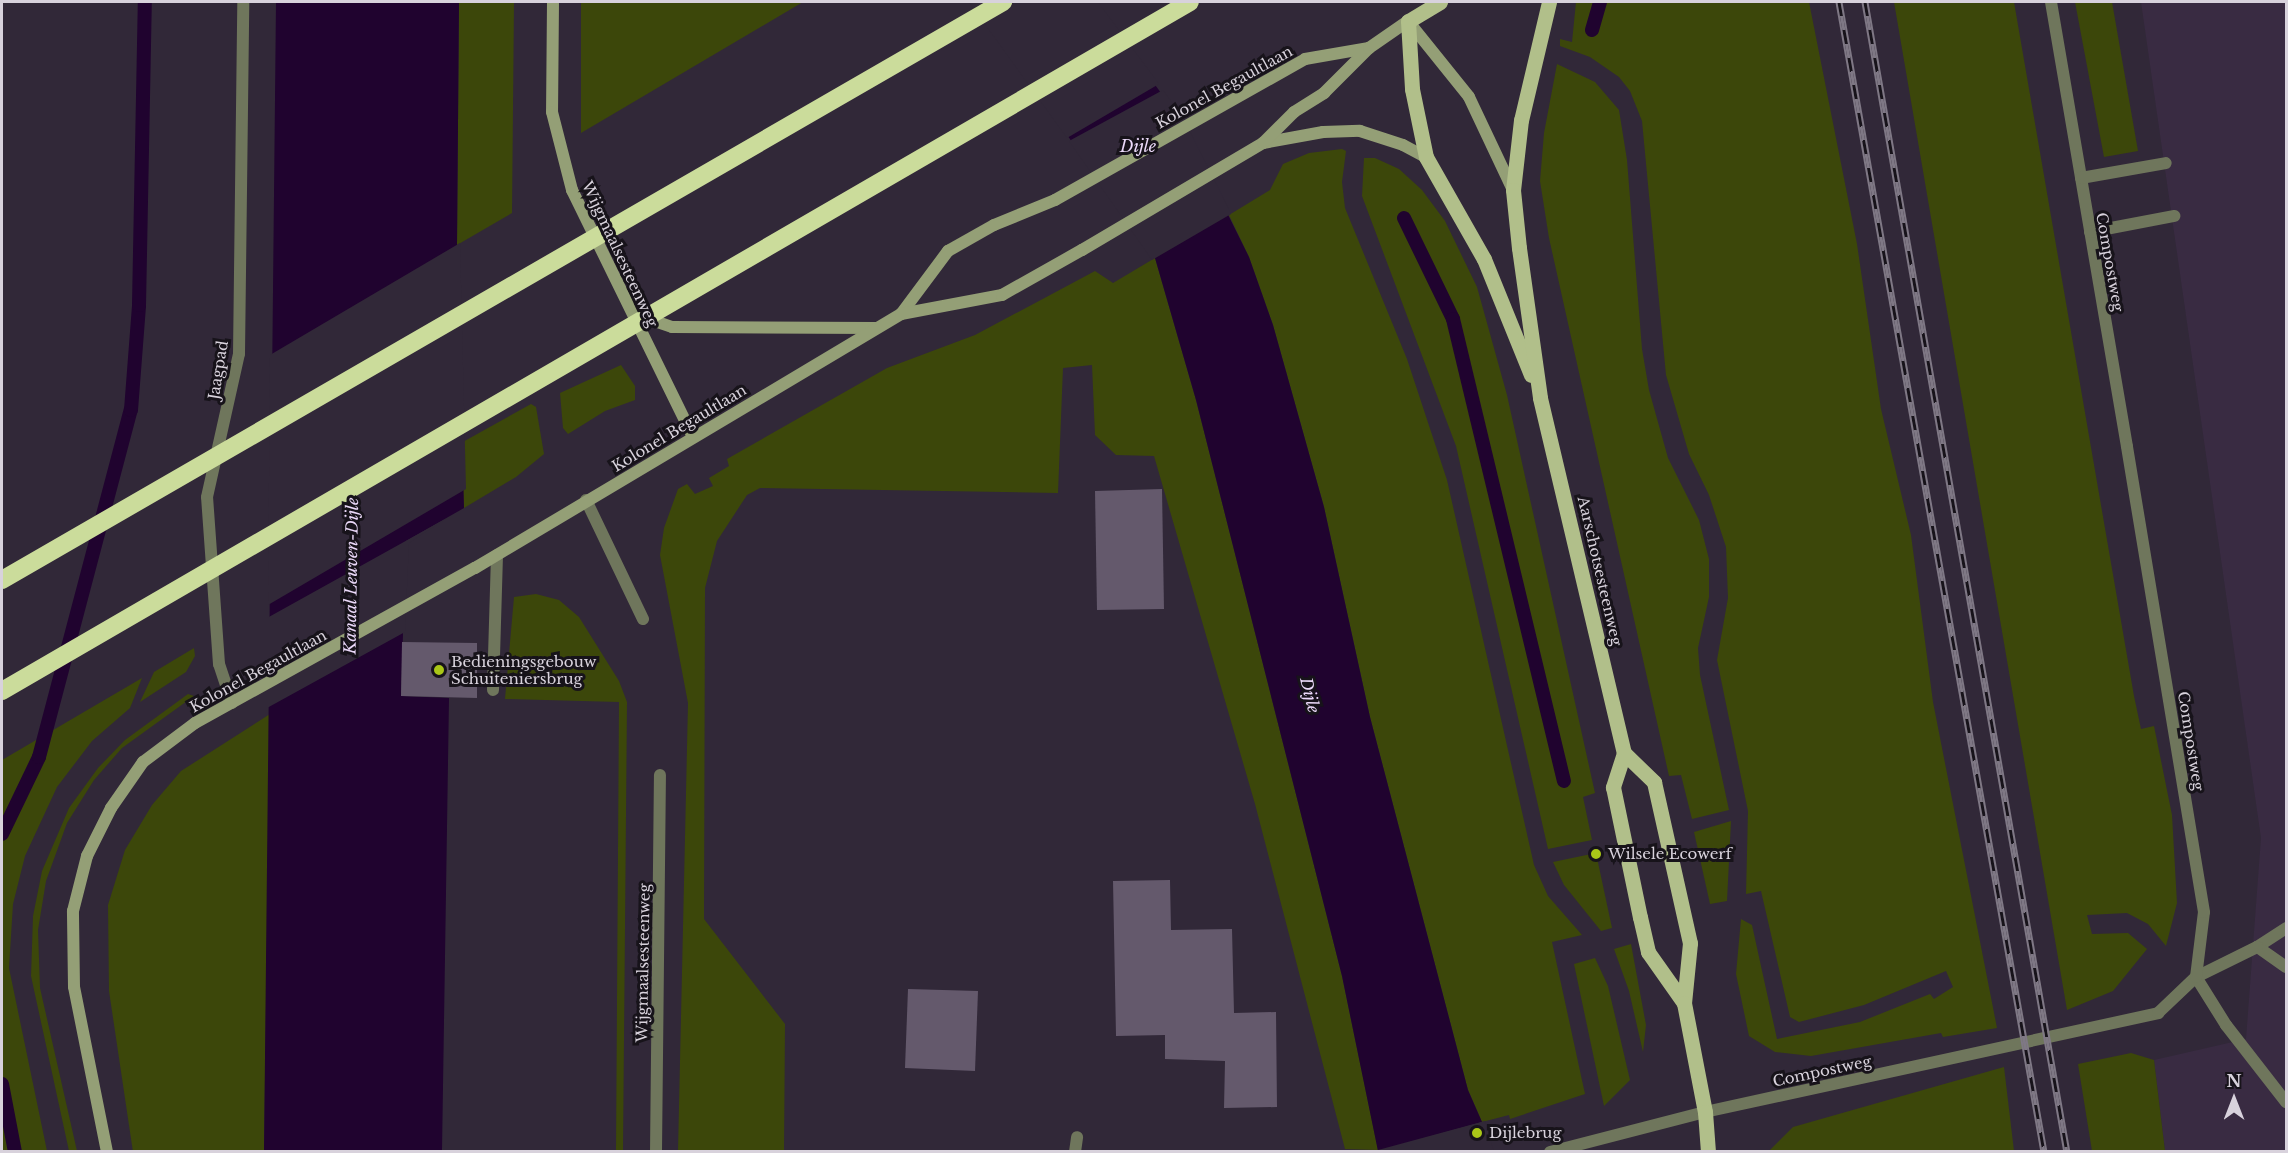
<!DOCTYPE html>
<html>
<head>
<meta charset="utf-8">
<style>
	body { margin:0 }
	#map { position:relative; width:2288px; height:1153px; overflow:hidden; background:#312838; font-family:"Libre Baskerville",serif }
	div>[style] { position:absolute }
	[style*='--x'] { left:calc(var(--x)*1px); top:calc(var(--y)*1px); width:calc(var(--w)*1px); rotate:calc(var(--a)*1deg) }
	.built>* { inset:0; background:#392b42 }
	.green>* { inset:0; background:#3c470a }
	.water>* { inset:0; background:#20032f }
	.pier>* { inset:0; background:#312838 }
	.stream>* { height:14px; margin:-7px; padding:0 7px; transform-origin:7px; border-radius:7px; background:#20032f }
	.building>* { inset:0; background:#64596c }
	.lane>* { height:12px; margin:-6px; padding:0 6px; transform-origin:6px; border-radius:6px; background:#6f765c }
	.street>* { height:12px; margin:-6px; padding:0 6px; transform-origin:6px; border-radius:6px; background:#6f765c }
	.secondary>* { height:12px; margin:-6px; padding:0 6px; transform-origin:6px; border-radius:6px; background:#949f76 }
	.primary>* { height:15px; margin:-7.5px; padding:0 7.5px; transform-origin:7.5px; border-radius:7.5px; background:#b1bf8a }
	.rail>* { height:7px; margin-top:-3.5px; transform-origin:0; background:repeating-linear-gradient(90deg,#17131a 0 14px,#7f7885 0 28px); box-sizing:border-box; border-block:2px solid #7f7885 }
	.highway-bridge>* { height:18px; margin:-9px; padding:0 9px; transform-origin:9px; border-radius:9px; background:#cbdc9b }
	.dots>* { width:16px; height:16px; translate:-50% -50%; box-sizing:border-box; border:3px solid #17131a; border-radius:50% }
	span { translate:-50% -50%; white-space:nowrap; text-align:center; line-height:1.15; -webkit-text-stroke:6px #17131a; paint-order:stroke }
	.street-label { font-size:15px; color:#d8d2dc }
	.poi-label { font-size:15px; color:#d8d2dc }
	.left { translate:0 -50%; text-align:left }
	.water-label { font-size:16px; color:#ebd9f9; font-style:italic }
	.frame { position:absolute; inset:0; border:3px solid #d8d2dc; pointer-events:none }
	.north { position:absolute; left:2204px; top:1069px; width:60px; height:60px; -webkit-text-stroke:4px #17131a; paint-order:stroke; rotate:0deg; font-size:16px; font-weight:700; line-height:24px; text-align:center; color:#d8d2dc }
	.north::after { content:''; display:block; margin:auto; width:21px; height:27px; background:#d8d2dc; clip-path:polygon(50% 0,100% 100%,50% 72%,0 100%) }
</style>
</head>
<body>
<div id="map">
	<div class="built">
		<div style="clip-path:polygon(2141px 2px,2286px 2px,2286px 1151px,2165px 1151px,2154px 1060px,2246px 1039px,2261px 838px)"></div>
	</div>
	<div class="green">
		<div style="clip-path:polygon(459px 2px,514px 2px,512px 213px,457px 245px)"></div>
		<div style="clip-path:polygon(581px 2px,803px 2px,581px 133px)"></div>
		<div style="clip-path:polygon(1576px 2px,1809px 2px,1857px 244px,1881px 409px,1911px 535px,1933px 702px,1997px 1028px,1943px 1037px,1941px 1033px,1811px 1056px,1775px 1052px,1749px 1036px,1736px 974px,1741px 919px,1752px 925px,1777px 1039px,1860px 1022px,1930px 994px,1934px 999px,1953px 987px,1946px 971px,1864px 1005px,1799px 1022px,1790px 1017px,1761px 891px,1746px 894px,1748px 811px,1717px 660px,1728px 598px,1726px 547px,1709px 495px,1689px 454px,1666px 375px,1642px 121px,1630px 91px,1619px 77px,1590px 57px,1560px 46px,1560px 39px,1572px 42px)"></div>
		<div style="clip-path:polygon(1894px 2px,2014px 2px,2134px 696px,2141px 729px,2154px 726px,2172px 815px,2177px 903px,2166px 946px,2148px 924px,2127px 913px,2087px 915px,2092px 934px,2128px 933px,2147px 949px,2113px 991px,2067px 1010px)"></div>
		<div style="clip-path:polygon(2075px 2px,2112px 2px,2138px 151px,2104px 157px)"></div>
		<div style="clip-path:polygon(1557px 64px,1595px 82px,1619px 110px,1627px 160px,1642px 349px,1649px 390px,1668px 458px,1699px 520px,1709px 559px,1709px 597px,1698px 648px,1700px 675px,1729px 810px,1692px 819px,1681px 775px,1669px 776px,1549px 238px,1540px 181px,1544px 133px)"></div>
		<div style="clip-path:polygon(1342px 149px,1346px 151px,1342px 182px,1345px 208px,1407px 359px,1447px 480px,1534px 865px,1548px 896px,1582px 935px,1552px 942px,1585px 1094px,1510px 1119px,1509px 1115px,1482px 1122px,1468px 1090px,1370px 717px,1324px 507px,1273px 325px,1249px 257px,1229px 215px,1270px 190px,1283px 164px,1309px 153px)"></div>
		<div style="clip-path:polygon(1364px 158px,1375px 158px,1399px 169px,1422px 190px,1445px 221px,1477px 287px,1507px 395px,1595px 793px,1583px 797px,1592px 840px,1548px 849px,1456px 446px,1362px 196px)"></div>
		<div style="clip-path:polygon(1155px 258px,1196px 400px,1342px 976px,1378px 1150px,1345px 1149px,1255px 804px,1154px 456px,1116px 455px,1095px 435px,1092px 365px,1063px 368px,1058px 493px,760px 488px,747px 495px,717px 541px,705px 588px,704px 919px,785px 1024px,784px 1151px,678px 1151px,688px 703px,660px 555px,664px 528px,678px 489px,687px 484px,695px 494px,713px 486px,709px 478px,729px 466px,727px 459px,887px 368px,975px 335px,1095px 271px,1113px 283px)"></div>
		<div style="clip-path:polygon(621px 365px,635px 386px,635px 400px,605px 411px,568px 434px,563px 428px,560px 393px)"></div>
		<div style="clip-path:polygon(531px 404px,536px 407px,544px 454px,516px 477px,464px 508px,461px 443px)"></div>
		<div style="clip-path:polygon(536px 594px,559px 600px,579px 617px,619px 681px,627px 702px,623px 1151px,616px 1151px,619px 702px,505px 699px,514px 597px)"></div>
		<div style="clip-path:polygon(194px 648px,195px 656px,186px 672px,140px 702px,154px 672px)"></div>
		<div style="clip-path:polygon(142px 678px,130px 708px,92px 741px,57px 787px,25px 856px,13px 904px,9px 968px,47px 1151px,2px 1151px,2px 760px)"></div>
		<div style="clip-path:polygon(188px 694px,194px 696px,122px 748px,94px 780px,67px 823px,46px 881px,38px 930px,40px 988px,77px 1151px,69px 1151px,31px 976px,33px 916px,42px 871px,69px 808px,98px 768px,125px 740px)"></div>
		<div style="clip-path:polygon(270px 714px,264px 1151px,133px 1152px,109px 991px,108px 905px,125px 850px,152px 805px,181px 771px)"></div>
		<div style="clip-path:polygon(1731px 821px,1727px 901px,1710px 904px,1694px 832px)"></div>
		<div style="clip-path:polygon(1596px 853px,1612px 928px,1601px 931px,1564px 885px,1553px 862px)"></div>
		<div style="clip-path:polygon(1631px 944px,1646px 1025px,1643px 1052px,1629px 991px,1614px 949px)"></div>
		<div style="clip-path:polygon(1595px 958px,1608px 986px,1630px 1080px,1604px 1106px,1574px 964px)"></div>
		<div style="clip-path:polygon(2131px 1053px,2154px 1060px,2165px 1151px,2092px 1151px,2078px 1064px)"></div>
		<div style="clip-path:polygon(2004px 1067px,2014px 1151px,1769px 1151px,1793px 1127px)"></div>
	</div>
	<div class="water">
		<div style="clip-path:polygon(276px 2px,459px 2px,457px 245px,464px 508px,406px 541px,401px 696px,449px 698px,442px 1151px,264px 1152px)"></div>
		<div style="clip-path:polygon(972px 2px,1095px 2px,1182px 122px,1249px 257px,1273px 325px,1324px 507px,1370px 717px,1468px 1090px,1482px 1122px,1378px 1151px,1342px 976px,1196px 400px,1155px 258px)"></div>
	</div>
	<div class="pier">
		<div style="clip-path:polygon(969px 2px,1098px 2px,1159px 84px,1067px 138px)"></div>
		<div style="clip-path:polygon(1163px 90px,1185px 121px,1231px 214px,1152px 260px,1069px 141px)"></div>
		<div style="clip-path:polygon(460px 243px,466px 489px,268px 605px,270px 355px)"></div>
		<div style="clip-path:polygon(447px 518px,409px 543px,405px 632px,267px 708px,267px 618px)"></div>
		<div style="clip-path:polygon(1485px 1121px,1494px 1152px,1375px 1152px,1378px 1150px)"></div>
	</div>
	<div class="stream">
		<div style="--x:1592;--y:30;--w:29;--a:-74"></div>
		<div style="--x:1404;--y:218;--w:112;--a:64.1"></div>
		<div style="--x:1453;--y:319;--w:475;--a:76.5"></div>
		<div style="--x:2;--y:834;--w:85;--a:-64.3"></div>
		<div style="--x:39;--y:757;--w:359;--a:-75.2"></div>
		<div style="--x:131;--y:410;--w:105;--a:-85.6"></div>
		<div style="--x:139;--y:305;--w:303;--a:-88.9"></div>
		<div style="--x:2;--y:1084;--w:69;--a:79.2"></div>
	</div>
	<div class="building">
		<div style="clip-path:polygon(1162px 489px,1164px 609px,1097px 610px,1095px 491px)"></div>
		<div style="clip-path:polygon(402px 642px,477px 643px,477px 698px,401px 696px)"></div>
		<div style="clip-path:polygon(1170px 880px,1171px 930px,1232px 929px,1234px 1013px,1276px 1012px,1277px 1107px,1224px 1108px,1225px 1061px,1165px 1059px,1165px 1035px,1116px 1036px,1113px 881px)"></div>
		<div style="clip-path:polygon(908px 989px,978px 991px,975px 1071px,905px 1068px)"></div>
	</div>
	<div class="lane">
		<div style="--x:2051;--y:2;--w:450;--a:80.3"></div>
		<div style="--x:2081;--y:178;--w:86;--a:-10"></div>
		<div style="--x:2090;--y:232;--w:86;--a:-10.8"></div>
		<div style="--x:586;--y:500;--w:132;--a:64.4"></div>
		<div style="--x:493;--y:690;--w:135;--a:-88.3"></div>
		<div style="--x:2257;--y:947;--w:35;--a:-33"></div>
		<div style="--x:2286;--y:967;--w:35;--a:-145"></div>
		<div style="--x:2257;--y:947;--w:68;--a:153.8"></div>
		<div style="--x:2196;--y:977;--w:57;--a:58"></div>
		<div style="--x:2226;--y:1025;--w:98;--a:52.1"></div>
		<div style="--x:656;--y:1152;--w:377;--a:-89.4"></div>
		<div style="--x:1075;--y:1152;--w:15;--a:-82"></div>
	</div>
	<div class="street">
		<div style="--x:232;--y:703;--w:41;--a:-108.4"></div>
		<div style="--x:219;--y:664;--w:167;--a:-94.1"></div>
		<div style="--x:207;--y:497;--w:147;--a:-77.4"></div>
		<div style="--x:239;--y:354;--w:352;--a:-89.3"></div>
		<div style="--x:1550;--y:1152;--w:160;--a:-14.5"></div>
		<div style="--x:1705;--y:1112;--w:464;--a:-12.3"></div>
		<div style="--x:2158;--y:1013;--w:52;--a:-43.5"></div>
		<div style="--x:2196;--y:977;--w:65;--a:-83"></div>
		<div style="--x:2204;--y:912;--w:472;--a:-99.4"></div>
	</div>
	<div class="secondary">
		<div style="--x:553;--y:2;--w:110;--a:90.5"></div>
		<div style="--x:552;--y:112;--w:81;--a:75.6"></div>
		<div style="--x:572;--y:190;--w:275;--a:63.9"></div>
		<div style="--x:1263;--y:143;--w:61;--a:-10.4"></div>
		<div style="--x:1323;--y:132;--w:37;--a:-2"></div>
		<div style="--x:1360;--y:131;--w:45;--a:18"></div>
		<div style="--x:1403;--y:145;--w:26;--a:28"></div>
		<div style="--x:901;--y:314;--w:79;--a:-53.3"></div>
		<div style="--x:948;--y:251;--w:53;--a:-29.5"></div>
		<div style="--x:994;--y:225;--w:66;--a:-22.3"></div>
		<div style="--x:1055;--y:200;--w:287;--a:-29.4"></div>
		<div style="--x:1305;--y:59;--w:65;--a:-9.8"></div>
		<div style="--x:643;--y:317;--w:31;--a:19"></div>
		<div style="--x:672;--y:327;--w:204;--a:0.3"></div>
		<div style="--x:107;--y:1152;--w:168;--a:-101.3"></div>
		<div style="--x:74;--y:987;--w:76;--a:-90.8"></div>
		<div style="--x:73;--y:911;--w:57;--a:-75.7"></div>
		<div style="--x:87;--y:856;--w:54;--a:-63.4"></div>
		<div style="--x:111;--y:808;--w:56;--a:-55.2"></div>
		<div style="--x:143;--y:762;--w:65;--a:-36.9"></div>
		<div style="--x:195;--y:723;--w:320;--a:-29"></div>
		<div style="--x:475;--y:568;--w:496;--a:-30.8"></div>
		<div style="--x:901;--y:314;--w:103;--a:-10.7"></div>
		<div style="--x:1002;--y:295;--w:92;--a:-29.4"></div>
		<div style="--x:1082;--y:250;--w:210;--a:-30.6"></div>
		<div style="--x:1263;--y:143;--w:44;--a:-45"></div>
		<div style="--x:1294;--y:112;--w:36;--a:-32"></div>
		<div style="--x:1324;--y:93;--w:64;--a:-45"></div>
		<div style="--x:1369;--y:48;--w:47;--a:-34.7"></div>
		<div style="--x:1408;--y:21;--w:97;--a:51.2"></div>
		<div style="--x:1469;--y:97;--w:103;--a:64.7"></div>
	</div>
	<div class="primary">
		<div style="--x:1440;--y:2;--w:37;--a:149"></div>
		<div style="--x:1408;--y:21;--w:68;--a:86.6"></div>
		<div style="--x:1412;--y:89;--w:69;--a:78.4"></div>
		<div style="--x:1426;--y:157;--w:117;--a:60.4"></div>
		<div style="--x:1484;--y:259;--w:125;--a:67.9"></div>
		<div style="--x:1549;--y:2;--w:121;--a:103.3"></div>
		<div style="--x:1521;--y:120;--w:70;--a:96.5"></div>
		<div style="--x:1513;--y:190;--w:58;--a:84.1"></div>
		<div style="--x:1519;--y:248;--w:151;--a:82"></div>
		<div style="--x:1540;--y:398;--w:365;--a:76.7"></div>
		<div style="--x:1624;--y:753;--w:36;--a:108"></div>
		<div style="--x:1613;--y:787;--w:133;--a:78.3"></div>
		<div style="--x:1640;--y:917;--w:36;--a:77"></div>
		<div style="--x:1648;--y:952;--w:62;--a:54.8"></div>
		<div style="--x:1624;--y:753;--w:42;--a:44"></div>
		<div style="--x:1654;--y:782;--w:165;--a:77.4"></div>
		<div style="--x:1690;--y:943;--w:60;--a:95.7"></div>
		<div style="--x:1684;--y:1003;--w:111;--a:79.1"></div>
		<div style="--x:1705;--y:1112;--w:40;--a:85.7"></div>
	</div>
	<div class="rail">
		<div style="--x:1839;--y:2;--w:1168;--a:79.89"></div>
		<div style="--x:1865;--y:2;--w:1168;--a:80.04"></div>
	</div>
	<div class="highway-bridge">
		<div style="--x:2;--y:580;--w:1156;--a:-30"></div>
		<div style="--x:2;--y:691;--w:1373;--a:-30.11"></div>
	</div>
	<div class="dots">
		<div style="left:439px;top:670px;background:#aac718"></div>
		<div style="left:1596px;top:854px;background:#aac718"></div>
		<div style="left:1477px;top:1133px;background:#aac718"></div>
	</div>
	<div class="street-label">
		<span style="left:1224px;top:87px;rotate:-29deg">Kolonel Begaultlaan</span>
		<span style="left:620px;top:254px;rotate:65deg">Wijgmaalsesteenweg</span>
		<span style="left:2110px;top:262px;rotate:80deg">Compostweg</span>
		<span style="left:218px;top:370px;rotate:-81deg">Jaagpad</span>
		<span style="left:679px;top:428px;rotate:-31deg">Kolonel Begaultlaan</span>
		<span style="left:1600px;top:571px;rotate:77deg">Aarschotsesteenweg</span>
		<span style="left:258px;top:671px;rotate:-29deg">Kolonel Begaultlaan</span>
		<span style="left:2191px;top:741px;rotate:81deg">Compostweg</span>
		<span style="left:643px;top:963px;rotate:-89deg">Wijgmaalsesteenweg</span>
		<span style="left:1822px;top:1071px;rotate:-12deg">Compostweg</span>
	</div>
	<div class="poi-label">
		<span class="left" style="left:451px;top:670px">Bedieningsgebouw<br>Schuiteniersbrug</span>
		<span class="left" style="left:1608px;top:854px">Wilsele Ecowerf</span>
		<span class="left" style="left:1489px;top:1133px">Dijlebrug</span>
	</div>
	<div class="water-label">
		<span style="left:1138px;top:146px">Dijle</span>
		<span style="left:351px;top:576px;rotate:-89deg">Kanaal Leuven-Dijle</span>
		<span style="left:1310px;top:695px;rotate:76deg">Dijle</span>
	</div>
	<div class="frame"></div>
	<div class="north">N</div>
</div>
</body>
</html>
